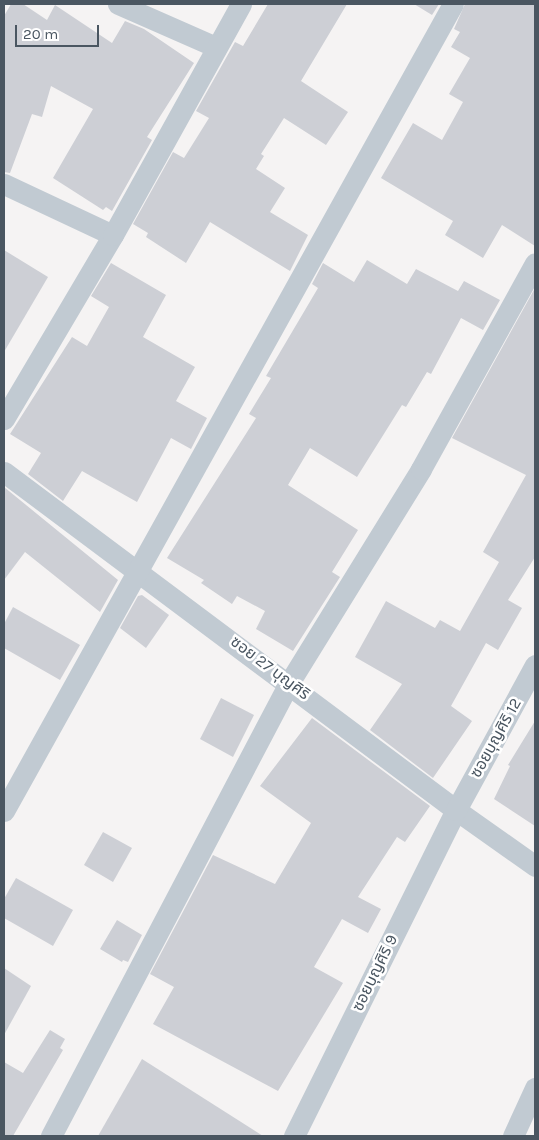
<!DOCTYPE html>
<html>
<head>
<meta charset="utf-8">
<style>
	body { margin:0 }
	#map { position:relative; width:539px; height:1140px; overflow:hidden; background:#f5f3f3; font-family:Karla,"Noto Sans Thai",sans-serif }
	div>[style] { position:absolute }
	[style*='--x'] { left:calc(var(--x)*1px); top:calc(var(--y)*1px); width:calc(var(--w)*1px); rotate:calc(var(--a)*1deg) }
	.building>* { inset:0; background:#cdcfd5 }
	.minor>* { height:21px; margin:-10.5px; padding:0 10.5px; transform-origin:10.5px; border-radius:10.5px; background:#c1cad2 }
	span { translate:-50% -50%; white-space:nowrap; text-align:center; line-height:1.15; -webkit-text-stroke:5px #fff; paint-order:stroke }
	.street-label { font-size:16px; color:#4a5661 }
	.frame { position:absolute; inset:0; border:5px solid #4a5661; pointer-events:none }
	.scale { position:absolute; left:15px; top:25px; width:84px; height:22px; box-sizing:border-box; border:2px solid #4a5661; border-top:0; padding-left:6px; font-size:15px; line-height:18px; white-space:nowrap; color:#4a5661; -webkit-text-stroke:4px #fff; paint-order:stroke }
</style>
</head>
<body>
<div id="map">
	<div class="building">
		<div style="clip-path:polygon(11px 4px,23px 4px,47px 20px,55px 5px,112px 43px,125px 21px,144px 29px,194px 63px,147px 137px,152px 140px,112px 211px,106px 207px,103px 210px,53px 178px,93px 109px,51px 86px,42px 117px,32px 114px,10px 173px,4px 172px,4px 16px)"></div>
		<div style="clip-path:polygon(268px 4px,347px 4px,301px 81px,348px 112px,326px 145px,284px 118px,261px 154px,264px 156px,256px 169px,285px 188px,270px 212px,308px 235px,290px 271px,210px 222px,186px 263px,146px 237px,148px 233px,133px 224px,173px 152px,184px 158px,209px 118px,196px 111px,235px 42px,243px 46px)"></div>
		<div style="clip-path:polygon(414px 4px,439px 4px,432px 15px)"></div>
		<div style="clip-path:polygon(465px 4px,535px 4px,535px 246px,502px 225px,483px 258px,445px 235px,453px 221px,381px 178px,413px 123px,442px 140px,463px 102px,449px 94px,470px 58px,451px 47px,460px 32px,454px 29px)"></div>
		<div style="clip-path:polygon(4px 250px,48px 277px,4px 352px)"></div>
		<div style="clip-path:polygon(367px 260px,407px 284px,416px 269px,458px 291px,464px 281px,500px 300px,483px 330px,461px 318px,431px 374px,427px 372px,406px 407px,402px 405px,357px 477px,310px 448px,288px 485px,358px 530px,332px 572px,340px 577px,293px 651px,256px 629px,265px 611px,237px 596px,232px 604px,201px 583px,204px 580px,167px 558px,256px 418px,249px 414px,271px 378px,266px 376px,318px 288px,312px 284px,323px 263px,354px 282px)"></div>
		<div style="clip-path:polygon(111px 263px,166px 295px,143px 337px,195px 367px,176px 401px,207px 418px,191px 449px,171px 438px,137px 502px,82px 471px,63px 501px,28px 474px,41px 453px,10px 434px,72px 337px,87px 346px,109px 307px,91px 296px)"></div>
		<div style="clip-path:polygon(535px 288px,535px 557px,508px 600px,522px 608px,498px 650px,486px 643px,451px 706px,472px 721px,433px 778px,370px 730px,402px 684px,355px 657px,386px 601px,435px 628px,440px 620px,460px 631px,499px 562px,483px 552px,526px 475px,452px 438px)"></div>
		<div style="clip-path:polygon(4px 487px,118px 580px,100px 612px,25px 552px,4px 580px)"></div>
		<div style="clip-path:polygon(142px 595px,169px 615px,146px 648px,120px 628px,138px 596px)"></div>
		<div style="clip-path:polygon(13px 607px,80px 645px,60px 680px,4px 648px,4px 624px)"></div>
		<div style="clip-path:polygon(221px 698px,254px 715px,233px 757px,200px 739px)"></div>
		<div style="clip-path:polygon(312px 718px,430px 806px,405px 842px,397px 837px,358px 897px,381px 909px,368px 933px,342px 919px,314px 967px,343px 983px,278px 1091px,153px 1024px,174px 987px,150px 974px,213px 855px,275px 884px,311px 823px,260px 786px)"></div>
		<div style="clip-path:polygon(535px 721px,535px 826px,494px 799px,510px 766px,508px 765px)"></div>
		<div style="clip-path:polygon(103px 832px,132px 848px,113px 882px,84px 865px)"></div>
		<div style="clip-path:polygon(16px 878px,73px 910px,53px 946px,4px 918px,4px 899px)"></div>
		<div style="clip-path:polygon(117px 920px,142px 935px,128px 962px,123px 960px,122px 962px,100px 949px)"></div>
		<div style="clip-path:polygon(4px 968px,31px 986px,4px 1035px)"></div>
		<div style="clip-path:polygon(50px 1030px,65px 1039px,60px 1048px,63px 1050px,13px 1136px,4px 1136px,4px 1062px,23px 1073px)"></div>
		<div style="clip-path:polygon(142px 1059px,263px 1136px,98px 1136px)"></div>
	</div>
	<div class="minor">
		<div style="--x:118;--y:4;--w:107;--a:23.7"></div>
		<div style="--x:4;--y:184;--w:120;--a:25.1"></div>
		<div style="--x:4;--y:419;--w:214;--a:-59.4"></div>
		<div style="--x:113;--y:235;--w:264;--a:-61"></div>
		<div style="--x:4;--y:472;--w:564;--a:36.79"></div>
		<div style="--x:456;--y:810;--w:97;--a:35.3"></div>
		<div style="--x:4;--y:811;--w:923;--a:-60.91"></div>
		<div style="--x:51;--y:1136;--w:512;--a:-62.28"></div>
		<div style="--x:289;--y:683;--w:251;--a:-58.3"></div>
		<div style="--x:421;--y:469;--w:235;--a:-61"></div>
		<div style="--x:294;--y:1136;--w:364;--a:-63.6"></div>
		<div style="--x:456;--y:810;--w:165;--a:-61.4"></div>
		<div style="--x:513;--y:1136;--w:53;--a:-65.4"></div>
	</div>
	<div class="street-label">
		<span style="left:270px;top:668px;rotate:37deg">ซอย 27 บุญศิริ</span>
		<span style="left:496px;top:738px;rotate:-61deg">ซอยบุญศิริ 12</span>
		<span style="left:375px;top:973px;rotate:-64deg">ซอยบุญศิริ 9</span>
	</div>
	<div class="frame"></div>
	<div class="scale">20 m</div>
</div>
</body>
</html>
